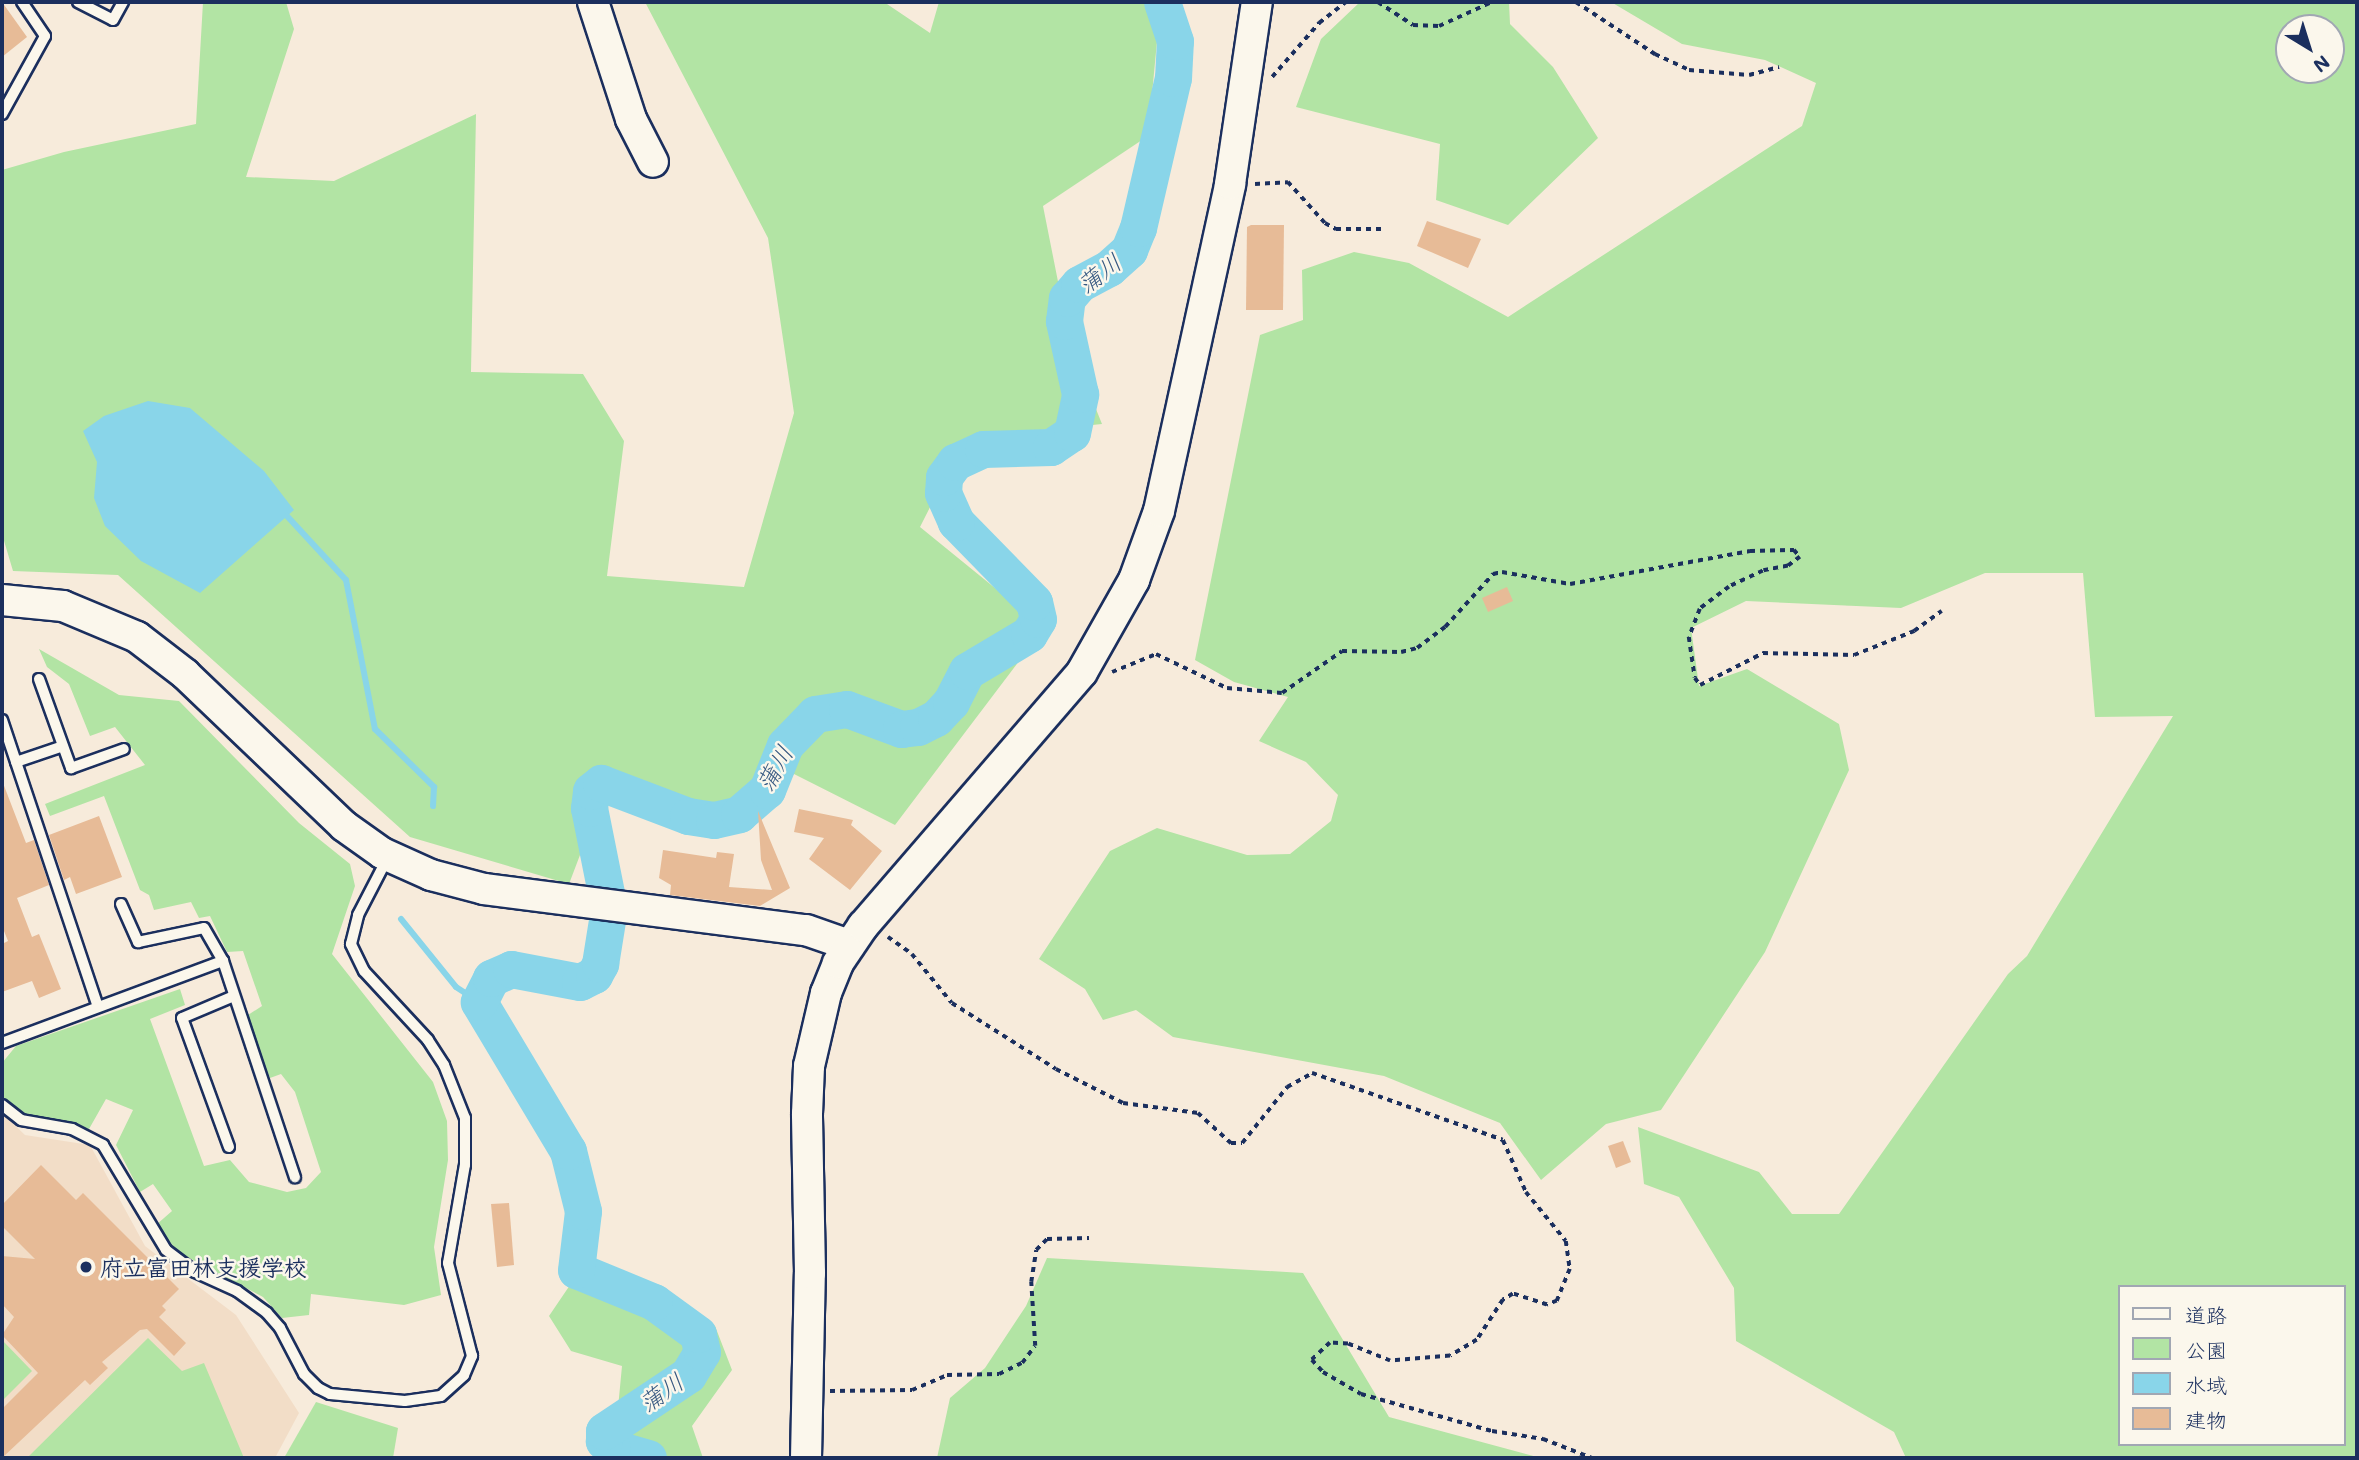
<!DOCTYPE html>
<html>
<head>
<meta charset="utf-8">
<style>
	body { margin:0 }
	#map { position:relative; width:2359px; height:1460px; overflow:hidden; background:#f7ebdb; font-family:Mali,"Klee One",sans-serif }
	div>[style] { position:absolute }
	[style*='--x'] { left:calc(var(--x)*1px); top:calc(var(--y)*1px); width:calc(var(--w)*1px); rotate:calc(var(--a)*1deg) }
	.built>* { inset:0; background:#f2ddc7 }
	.green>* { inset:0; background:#b2e4a4 }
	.water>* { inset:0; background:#89d5e9 }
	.stream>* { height:6px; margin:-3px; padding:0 3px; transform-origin:3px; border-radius:3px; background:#89d5e9 }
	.river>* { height:37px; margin:-18.5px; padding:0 18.5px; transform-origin:18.5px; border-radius:18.5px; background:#89d5e9 }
	.building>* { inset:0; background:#e7bb97 }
	.path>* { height:3.5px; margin-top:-1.75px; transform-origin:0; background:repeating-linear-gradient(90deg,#1b2f5e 0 5px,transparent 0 10px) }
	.roads { filter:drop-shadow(2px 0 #1b2f5e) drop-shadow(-2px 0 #1b2f5e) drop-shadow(0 2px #1b2f5e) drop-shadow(0 -2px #1b2f5e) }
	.lane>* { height:10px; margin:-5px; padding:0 5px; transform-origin:5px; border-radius:5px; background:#fbf7ec }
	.secondary>* { height:30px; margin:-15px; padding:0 15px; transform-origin:15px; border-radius:15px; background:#fbf7ec }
	.dots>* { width:19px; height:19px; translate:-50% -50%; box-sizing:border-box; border:4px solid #fbf7ec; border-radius:50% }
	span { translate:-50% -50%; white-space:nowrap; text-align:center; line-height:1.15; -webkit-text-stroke:5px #fbf7ec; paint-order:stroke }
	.poi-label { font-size:23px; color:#1b2f5e; font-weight:700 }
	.left { translate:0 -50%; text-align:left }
	.water-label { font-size:24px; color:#365881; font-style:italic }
	.frame { position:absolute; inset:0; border:4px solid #1b2f5e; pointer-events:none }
	.legend { position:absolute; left:2118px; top:1285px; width:228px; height:161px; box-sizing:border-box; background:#fbf7ec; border:2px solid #a1a7b3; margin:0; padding:9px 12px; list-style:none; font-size:21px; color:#1b2f5e }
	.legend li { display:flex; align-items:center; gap:14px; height:35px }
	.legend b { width:35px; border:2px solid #a1a7b3 }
	.north { position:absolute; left:2275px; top:14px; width:70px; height:70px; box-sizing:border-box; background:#fbf7ec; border:2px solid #a1a7b3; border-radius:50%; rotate:142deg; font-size:19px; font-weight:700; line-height:28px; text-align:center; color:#1b2f5e }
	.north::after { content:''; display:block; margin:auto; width:24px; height:32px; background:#1b2f5e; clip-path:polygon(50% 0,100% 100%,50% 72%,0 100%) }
</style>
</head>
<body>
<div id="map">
	<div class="built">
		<div style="clip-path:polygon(2px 1113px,25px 1135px,90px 1145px,145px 1246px,236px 1315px,299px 1413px,275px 1458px,2px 1458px)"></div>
	</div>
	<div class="green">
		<div style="clip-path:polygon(203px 2px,286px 2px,294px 29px,246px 177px,334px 181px,476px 114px,471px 372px,583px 374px,624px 441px,607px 576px,744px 587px,794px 413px,768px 238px,645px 2px,884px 2px,930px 33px,939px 2px,1143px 2px,1160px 10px,1148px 136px,1043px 206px,1071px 347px,1102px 424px,965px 438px,920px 527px,1044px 628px,895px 825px,794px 774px,738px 818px,602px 797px,569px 884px,410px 837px,118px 575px,13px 571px,2px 534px,2px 170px,64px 152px,196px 124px)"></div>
		<div style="clip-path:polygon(1360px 2px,1509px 2px,1510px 24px,1553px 67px,1598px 138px,1508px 225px,1436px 200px,1440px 144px,1296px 107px,1321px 39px)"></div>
		<div style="clip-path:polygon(evenodd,1611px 2px,2357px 2px,2357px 1458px,1906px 1458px,1894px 1432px,1736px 1341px,1734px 1288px,1679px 1197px,1644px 1184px,1638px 1127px,1759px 1172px,1792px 1214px,1839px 1214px,2008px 974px,2027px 956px,2173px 716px,2095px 717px,2083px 573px,1985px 573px,1901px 608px,1746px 601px,1691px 628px,1699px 686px,1747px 669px,1839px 724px,1849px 770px,1765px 952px,1661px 1110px,1606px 1124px,1541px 1180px,1500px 1123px,1384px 1076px,1173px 1037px,1136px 1010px,1103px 1020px,1085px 989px,1039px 959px,1110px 851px,1157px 828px,1247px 855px,1290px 854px,1331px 821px,1338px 795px,1306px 762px,1259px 741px,1288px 697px,1234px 682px,1195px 660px,1260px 335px,1303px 320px,1302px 270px,1354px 252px,1409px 263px,1508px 317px,1802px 126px,1816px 83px,1765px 60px,1682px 44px,1611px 2px,2289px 28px,2331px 28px,2331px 70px,2289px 70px,2289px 28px,1611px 2px,2119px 1287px,2343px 1287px,2343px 1444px,2119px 1444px,2119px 1287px)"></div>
		<div style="clip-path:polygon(39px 649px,119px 695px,179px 701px,299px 823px,350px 864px,355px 886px,332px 954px,433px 1082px,447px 1121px,448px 1160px,434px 1247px,441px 1295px,404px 1305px,311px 1294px,309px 1315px,282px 1318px,263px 1297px,178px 1252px,156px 1225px,172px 1211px,153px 1184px,140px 1192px,116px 1145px,133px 1110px,106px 1099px,89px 1129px,46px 1122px,13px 1110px,2px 1095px,2px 1063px,16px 1046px,180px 989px,185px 1005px,150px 1019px,204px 1166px,230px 1160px,249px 1182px,287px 1192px,306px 1188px,321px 1172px,295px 1092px,281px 1074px,270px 1078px,263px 1062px,248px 1015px,262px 1006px,243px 951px,227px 952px,210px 916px,199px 918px,191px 902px,154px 910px,149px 895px,140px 890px,104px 796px,50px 816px,45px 804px,145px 765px,115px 727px,90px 736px,69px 684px,47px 667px)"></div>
		<div style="clip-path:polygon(1047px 1258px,1303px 1273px,1389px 1417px,1541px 1458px,937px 1458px,950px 1398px,985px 1368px,1026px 1306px)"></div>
		<div style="clip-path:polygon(587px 1260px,715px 1326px,732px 1370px,692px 1426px,703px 1458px,596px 1458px,614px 1450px,622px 1366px,571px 1351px,549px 1316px)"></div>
		<div style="clip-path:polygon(148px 1338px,182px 1371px,204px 1363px,244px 1458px,27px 1458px)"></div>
		<div style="clip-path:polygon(2px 1340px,32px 1371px,2px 1401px)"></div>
		<div style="clip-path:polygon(316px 1402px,398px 1428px,393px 1458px,284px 1458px)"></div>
	</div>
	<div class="water">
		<div style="clip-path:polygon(148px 401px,190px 408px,264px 471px,294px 510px,200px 593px,141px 561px,105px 526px,94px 498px,97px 462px,83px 431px,104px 416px)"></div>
	</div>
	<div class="stream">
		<div style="--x:287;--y:516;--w:87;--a:47.3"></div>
		<div style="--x:346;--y:580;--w:152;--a:79"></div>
		<div style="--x:375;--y:729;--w:83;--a:44.5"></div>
		<div style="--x:434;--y:787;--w:19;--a:93"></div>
		<div style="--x:401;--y:919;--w:87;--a:51"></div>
		<div style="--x:456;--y:987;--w:27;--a:33"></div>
	</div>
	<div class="river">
		<div style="--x:648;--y:1458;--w:37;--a:-164"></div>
		<div style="--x:612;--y:1448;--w:11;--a:-139"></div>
		<div style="--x:604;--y:1441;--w:10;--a:-90"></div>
		<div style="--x:604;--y:1431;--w:101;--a:-33.7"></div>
		<div style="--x:688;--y:1375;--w:27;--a:-59"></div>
		<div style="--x:702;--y:1352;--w:18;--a:-103"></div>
		<div style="--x:698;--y:1334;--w:54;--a:-144"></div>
		<div style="--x:654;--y:1302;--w:84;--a:-157.7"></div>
		<div style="--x:576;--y:1270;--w:59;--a:-83.2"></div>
		<div style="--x:583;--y:1211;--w:62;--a:-104"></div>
		<div style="--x:568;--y:1151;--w:174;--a:-120.9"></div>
		<div style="--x:479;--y:1002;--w:27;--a:-63"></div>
		<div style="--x:491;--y:978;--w:22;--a:-24"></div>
		<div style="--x:511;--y:969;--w:70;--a:10.7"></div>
		<div style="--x:580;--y:982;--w:16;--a:-27"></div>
		<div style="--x:594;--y:975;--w:13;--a:-61"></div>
		<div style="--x:600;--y:964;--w:57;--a:-80.9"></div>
		<div style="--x:609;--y:908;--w:102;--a:-101.3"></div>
		<div style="--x:589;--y:808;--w:17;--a:-83"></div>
		<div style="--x:591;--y:791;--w:13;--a:-39"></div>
		<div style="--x:601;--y:783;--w:93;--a:20.8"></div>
		<div style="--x:688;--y:816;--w:26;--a:9"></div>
		<div style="--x:714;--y:820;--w:26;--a:-13"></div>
		<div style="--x:739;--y:814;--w:37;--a:-41"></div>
		<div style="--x:767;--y:790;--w:48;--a:-68.2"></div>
		<div style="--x:785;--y:745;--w:43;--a:-45.9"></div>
		<div style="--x:815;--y:714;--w:32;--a:-9"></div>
		<div style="--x:847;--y:709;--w:58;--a:20.3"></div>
		<div style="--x:901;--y:729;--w:17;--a:-7"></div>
		<div style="--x:918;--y:727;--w:20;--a:-27"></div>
		<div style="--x:936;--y:718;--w:22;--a:-47"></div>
		<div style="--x:951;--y:702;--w:35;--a:-63"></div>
		<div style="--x:967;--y:671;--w:72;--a:-30.8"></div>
		<div style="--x:1029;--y:634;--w:17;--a:-59"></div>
		<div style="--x:1038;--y:619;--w:17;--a:-103"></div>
		<div style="--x:1034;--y:602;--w:112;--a:-134.3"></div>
		<div style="--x:956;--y:522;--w:32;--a:-114"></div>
		<div style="--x:943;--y:493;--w:16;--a:-86"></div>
		<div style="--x:944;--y:477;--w:19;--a:-54"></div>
		<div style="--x:955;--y:462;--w:31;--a:-25"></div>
		<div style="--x:983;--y:449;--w:68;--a:-1.7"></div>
		<div style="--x:1051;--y:447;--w:25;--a:-34"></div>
		<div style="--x:1072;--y:433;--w:40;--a:-78"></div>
		<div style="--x:1080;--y:394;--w:75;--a:-102.4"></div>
		<div style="--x:1064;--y:321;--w:23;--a:-83"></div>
		<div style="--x:1067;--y:298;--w:18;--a:-49"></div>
		<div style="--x:1079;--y:284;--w:34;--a:-28"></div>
		<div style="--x:1109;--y:268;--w:27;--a:-42"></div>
		<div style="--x:1129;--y:250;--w:24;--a:-68"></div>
		<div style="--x:1138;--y:228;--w:154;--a:-76.9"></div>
		<div style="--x:1173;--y:78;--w:37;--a:-87"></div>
		<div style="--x:1175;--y:41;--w:41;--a:-108.4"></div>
	</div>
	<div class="building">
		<div style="clip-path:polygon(2px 2px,27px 37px,2px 57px)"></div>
		<div style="clip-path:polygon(1427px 221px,1481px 239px,1468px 268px,1417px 246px)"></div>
		<div style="clip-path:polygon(1251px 225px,1284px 225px,1283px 310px,1246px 310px,1247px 227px)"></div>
		<div style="clip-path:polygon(1507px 587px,1513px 601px,1488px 612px,1482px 598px)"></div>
		<div style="clip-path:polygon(3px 783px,26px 843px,34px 840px,49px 885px,17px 898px,32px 937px,39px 934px,61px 989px,39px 998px,32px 981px,2px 992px,2px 944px,8px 941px,2px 926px)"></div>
		<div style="clip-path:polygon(799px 809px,853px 820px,851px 825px,882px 851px,850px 890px,809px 859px,824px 838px,794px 832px)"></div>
		<div style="clip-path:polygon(758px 811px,790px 888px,760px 906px,670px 895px,671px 885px,659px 878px,663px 850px,716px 858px,717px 852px,734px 854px,729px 887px,772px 890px,761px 860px)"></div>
		<div style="clip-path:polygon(99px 816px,122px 877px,76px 894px,70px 877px,64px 880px,49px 835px)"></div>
		<div style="clip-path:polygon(1623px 1141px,1631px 1162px,1616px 1168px,1608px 1146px)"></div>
		<div style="clip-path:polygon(41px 1165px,76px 1200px,83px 1193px,179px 1289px,162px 1306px,166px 1310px,159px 1317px,186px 1343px,174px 1356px,147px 1329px,140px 1330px,102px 1362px,108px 1368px,90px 1385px,85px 1380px,2px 1458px,2px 1409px,38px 1373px,2px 1335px,14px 1317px,2px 1304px,2px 1256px,35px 1259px,2px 1226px,2px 1205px)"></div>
		<div style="clip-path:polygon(509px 1203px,514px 1265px,497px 1267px,491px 1204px)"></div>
	</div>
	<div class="path">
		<div style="--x:1378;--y:2;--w:42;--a:33.3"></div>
		<div style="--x:1413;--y:25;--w:26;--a:2"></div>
		<div style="--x:1439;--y:26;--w:58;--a:-24.4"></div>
		<div style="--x:1576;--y:2;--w:95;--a:33.4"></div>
		<div style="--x:1655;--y:54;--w:38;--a:25"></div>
		<div style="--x:1689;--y:70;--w:60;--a:4.8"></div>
		<div style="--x:1749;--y:75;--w:31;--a:-15"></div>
		<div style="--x:1272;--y:77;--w:72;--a:-49"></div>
		<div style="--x:1319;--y:23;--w:34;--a:-38"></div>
		<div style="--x:1255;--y:184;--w:33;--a:-3"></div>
		<div style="--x:1288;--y:182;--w:55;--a:47.9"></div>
		<div style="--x:1325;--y:223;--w:13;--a:29"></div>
		<div style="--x:1336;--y:229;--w:50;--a:0"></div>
		<div style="--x:1112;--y:672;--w:48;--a:-22.2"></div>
		<div style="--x:1156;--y:654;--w:79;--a:25.6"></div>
		<div style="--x:1227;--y:688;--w:55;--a:5.2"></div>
		<div style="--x:1282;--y:693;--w:73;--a:-35"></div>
		<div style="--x:1342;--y:651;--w:59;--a:1"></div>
		<div style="--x:1401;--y:652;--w:16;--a:-14"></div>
		<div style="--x:1417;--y:648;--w:35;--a:-37"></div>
		<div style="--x:1445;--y:627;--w:72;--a:-47.8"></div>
		<div style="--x:1493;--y:574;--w:9;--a:-13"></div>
		<div style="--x:1502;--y:572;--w:69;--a:10"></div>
		<div style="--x:1570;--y:584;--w:183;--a:-10.4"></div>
		<div style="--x:1750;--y:551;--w:44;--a:-1.3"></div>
		<div style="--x:1794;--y:550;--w:9;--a:49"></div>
		<div style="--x:1800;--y:557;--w:15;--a:143"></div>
		<div style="--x:1788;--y:566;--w:25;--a:169"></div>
		<div style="--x:1763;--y:571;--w:38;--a:155"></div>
		<div style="--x:1729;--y:587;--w:36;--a:143"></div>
		<div style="--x:1700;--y:609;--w:30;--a:111"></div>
		<div style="--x:1689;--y:637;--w:41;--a:81.7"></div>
		<div style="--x:1695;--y:678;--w:9;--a:54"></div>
		<div style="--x:1700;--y:685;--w:71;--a:-26.9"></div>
		<div style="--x:1763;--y:653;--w:91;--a:1.3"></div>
		<div style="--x:1854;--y:655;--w:65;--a:-21.8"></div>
		<div style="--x:1914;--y:631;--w:34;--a:-36"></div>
		<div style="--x:888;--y:937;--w:29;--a:35"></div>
		<div style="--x:912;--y:954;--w:63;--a:50.8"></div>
		<div style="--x:952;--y:1003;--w:123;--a:32.4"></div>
		<div style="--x:1056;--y:1069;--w:75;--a:26.9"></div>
		<div style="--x:1123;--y:1103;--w:76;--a:7.6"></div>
		<div style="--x:1198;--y:1113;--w:45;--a:42.3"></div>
		<div style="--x:1231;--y:1143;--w:11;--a:0"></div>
		<div style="--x:1242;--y:1143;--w:72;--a:-51.2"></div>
		<div style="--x:1287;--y:1087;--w:29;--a:-29"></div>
		<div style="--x:1312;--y:1073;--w:202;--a:19.3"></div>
		<div style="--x:1503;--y:1140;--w:57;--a:66.1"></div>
		<div style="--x:1526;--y:1192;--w:63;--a:50.8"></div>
		<div style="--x:1566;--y:1241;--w:28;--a:82"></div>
		<div style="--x:1570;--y:1269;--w:35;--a:112"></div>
		<div style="--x:1557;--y:1301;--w:11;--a:158"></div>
		<div style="--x:1547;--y:1305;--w:36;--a:-162"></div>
		<div style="--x:1513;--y:1294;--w:12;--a:149"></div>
		<div style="--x:1503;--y:1300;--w:48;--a:123"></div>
		<div style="--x:1477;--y:1340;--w:31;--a:149"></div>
		<div style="--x:1450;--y:1356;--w:60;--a:175.2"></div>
		<div style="--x:1390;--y:1361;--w:45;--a:-158"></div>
		<div style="--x:1348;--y:1344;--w:18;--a:-177"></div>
		<div style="--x:1330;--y:1343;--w:25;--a:137"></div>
		<div style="--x:1312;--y:1360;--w:16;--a:47"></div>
		<div style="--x:1323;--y:1372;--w:44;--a:30.1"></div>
		<div style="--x:1361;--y:1394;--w:136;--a:15.8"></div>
		<div style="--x:1492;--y:1431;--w:52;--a:8.9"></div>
		<div style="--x:1543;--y:1439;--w:53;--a:21.2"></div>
		<div style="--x:830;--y:1391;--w:82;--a:-0.7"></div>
		<div style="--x:912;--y:1390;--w:38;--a:-23"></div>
		<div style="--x:947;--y:1375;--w:52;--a:-1.1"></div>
		<div style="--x:999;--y:1374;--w:25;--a:-26"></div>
		<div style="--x:1022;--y:1363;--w:21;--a:-53"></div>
		<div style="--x:1035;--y:1346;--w:64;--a:-93.6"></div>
		<div style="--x:1031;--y:1282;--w:32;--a:-81"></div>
		<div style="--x:1036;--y:1250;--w:16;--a:-45"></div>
		<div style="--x:1047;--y:1239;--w:42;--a:-1.4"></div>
	</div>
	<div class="roads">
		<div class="lane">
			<div style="--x:78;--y:2;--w:39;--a:27"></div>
			<div style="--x:113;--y:20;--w:21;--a:-61"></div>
			<div style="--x:2;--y:114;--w:89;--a:-61.1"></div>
			<div style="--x:45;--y:36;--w:41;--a:-124.1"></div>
			<div style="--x:39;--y:679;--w:95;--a:70.2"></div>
			<div style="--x:71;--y:768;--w:56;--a:-19.7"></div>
			<div style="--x:2;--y:720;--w:299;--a:71.5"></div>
			<div style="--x:16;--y:762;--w:46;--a:-18.8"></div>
			<div style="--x:121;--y:904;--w:42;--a:65.9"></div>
			<div style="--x:138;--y:942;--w:67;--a:-12"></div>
			<div style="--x:204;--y:928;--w:38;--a:60"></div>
			<div style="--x:2;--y:1043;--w:236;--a:-20.4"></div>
			<div style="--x:223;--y:961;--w:228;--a:71.6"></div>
			<div style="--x:2;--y:1105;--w:24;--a:38"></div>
			<div style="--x:21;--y:1120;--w:52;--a:10"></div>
			<div style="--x:72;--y:1129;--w:35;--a:27"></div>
			<div style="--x:103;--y:1145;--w:122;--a:59"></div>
			<div style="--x:166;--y:1250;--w:36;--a:37"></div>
			<div style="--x:195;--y:1272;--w:46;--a:24.3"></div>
			<div style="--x:237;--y:1291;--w:37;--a:36"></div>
			<div style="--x:267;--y:1313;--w:20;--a:49"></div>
			<div style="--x:280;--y:1328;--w:52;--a:62.4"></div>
			<div style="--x:304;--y:1374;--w:20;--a:45"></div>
			<div style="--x:318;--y:1388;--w:13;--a:27"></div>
			<div style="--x:330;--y:1394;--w:75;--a:5.3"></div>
			<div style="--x:405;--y:1401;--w:36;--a:-8"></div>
			<div style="--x:441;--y:1396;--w:31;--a:-42"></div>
			<div style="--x:464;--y:1375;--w:21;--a:-67"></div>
			<div style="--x:472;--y:1356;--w:96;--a:-104.5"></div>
			<div style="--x:448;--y:1263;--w:99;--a:-80.2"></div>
			<div style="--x:465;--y:1165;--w:47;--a:-90"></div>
			<div style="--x:465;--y:1118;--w:57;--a:-111.6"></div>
			<div style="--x:444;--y:1065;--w:30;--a:-123"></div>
			<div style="--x:428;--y:1040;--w:94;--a:-132.8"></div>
			<div style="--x:364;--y:971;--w:30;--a:-116"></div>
			<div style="--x:351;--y:944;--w:30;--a:-76"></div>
			<div style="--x:358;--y:915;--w:63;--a:-62.6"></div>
			<div style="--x:229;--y:1147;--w:137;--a:-110"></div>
			<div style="--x:182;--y:1018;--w:56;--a:-22.9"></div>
		</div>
		<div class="secondary">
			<div style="--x:593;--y:2;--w:123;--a:72"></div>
			<div style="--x:631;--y:119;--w:48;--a:62.9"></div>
			<div style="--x:2;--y:600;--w:61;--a:5.6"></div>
			<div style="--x:63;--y:606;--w:80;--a:22.7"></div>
			<div style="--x:137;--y:637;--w:61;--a:37.6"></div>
			<div style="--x:185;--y:674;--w:220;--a:43.7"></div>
			<div style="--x:344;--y:826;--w:47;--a:35.4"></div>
			<div style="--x:382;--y:853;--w:54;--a:24.2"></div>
			<div style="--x:431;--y:875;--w:55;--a:14.8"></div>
			<div style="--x:484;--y:889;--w:325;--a:7.3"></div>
			<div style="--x:806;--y:930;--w:46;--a:19.2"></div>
			<div style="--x:806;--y:1458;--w:185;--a:-88.8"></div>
			<div style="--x:810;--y:1273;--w:159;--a:-91.1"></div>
			<div style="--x:807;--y:1114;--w:48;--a:-87.6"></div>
			<div style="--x:809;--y:1066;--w:75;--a:-76.9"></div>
			<div style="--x:826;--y:993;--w:32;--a:-68"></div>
			<div style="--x:838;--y:963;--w:45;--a:-56"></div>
			<div style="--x:863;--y:926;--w:335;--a:-49.2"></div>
			<div style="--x:1082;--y:672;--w:106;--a:-60.5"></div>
			<div style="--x:1134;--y:580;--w:73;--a:-70.1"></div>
			<div style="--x:1159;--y:511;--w:335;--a:-77.7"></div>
			<div style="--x:1230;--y:184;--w:184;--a:-81.6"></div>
		</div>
	</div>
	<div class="dots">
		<div style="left:86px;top:1267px;background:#1b2f5e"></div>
	</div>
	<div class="poi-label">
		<span class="left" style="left:100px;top:1267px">府立富田林支援学校</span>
	</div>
	<div class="water-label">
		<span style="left:1099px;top:273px;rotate:-37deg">蒲川</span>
		<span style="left:774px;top:768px;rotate:-60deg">蒲川</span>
		<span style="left:661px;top:1392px;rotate:-35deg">蒲川</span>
	</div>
	<div class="frame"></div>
	<ul class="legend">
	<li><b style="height:9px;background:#fbf7ec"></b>道路</li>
	<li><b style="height:19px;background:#b2e4a4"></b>公園</li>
	<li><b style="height:19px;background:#89d5e9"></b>水域</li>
	<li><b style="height:19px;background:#e7bb97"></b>建物</li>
	</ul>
	<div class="north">N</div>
</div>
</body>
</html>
